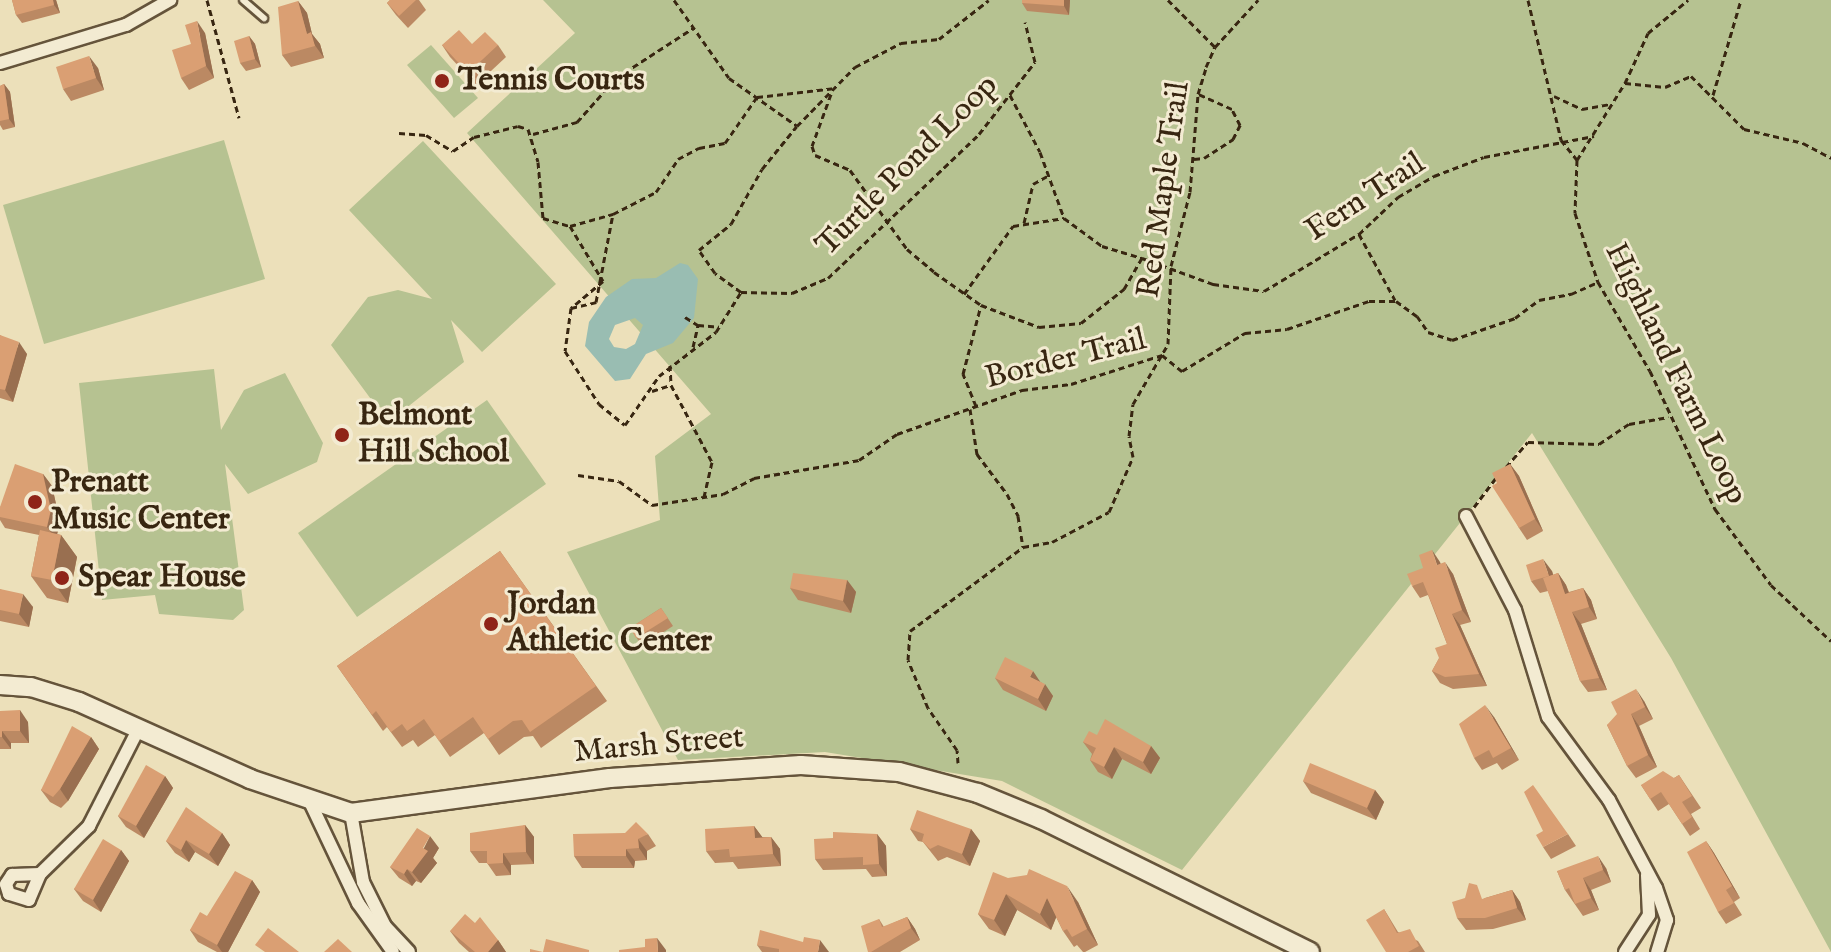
<!DOCTYPE html>
<html>
<head>
<meta charset="utf-8">
<style>
	body { margin:0 }
	#map { position:relative; width:1831px; height:952px; overflow:hidden; background:#ece0ba; font-family:"IM FELL English",serif }
	div>[style] { position:absolute }
	[style*='--x'] { left:calc(var(--x)*1px); top:calc(var(--y)*1px); width:calc(var(--w)*1px); rotate:calc(var(--a)*1deg) }
	.green>* { inset:0; background:#b6c291 }
	.water>* { inset:0; background:#99bdb2 }
	.path>* { height:3px; margin-top:-1.5px; transform-origin:0; background:repeating-linear-gradient(90deg,#382611 0 6px,transparent 0 10px) }
	.roads { filter:drop-shadow(2px 0 #65543b) drop-shadow(-2px 0 #65543b) drop-shadow(0 2px #65543b) drop-shadow(0 -2px #65543b) }
	.lane>* { height:6px; margin:-3px; padding:0 3px; transform-origin:3px; border-radius:3px; background:#f3ebd2 }
	.street>* { height:12px; margin:-6px; padding:0 6px; transform-origin:6px; border-radius:6px; background:#f3ebd2 }
	.secondary>* { height:18px; margin:-9px; padding:0 9px; transform-origin:9px; border-radius:9px; background:#f3ebd2 }
	.wall>* { inset:0; background:#bb8963 }
	.shaded-wall>* { inset:0; background:#996f50 }
	.building>* { inset:0; background:#da9f73 }
	.dots>* { width:22px; height:22px; translate:-50% -50%; box-sizing:border-box; border:4px solid #f3ebd2; border-radius:50% }
	span { translate:-50% -50%; white-space:nowrap; text-align:center; line-height:1.15; -webkit-text-stroke:6px #f3ebd2; paint-order:stroke }
	.poi-label { font-size:32px; color:#382611; font-weight:700 }
	.left { translate:0 -50%; text-align:left }
	.street-label { font-size:32px; color:#382611 }
</style>
</head>
<body>
<div id="map">
	<div class="green">
		<div style="clip-path:polygon(543px 0,1831px 0,1831px 952px,1671px 658px,1532px 433px,1182px 870px,1002px 781px,825px 752px,678px 760px,567px 552px,660px 520px,655px 456px,711px 414px,467px 133px,575px 33px)"></div>
		<div style="clip-path:polygon(431px 45px,478px 98px,454px 118px,407px 65px)"></div>
		<div style="clip-path:polygon(224px 140px,265px 279px,44px 344px,3px 205px)"></div>
		<div style="clip-path:polygon(423px 141px,556px 284px,482px 352px,451px 320px,464px 362px,400px 413px,376px 406px,331px 345px,368px 297px,398px 290px,432px 299px,349px 210px)"></div>
		<div style="clip-path:polygon(214px 369px,221px 430px,244px 390px,285px 373px,323px 443px,317px 462px,248px 494px,225px 464px,244px 610px,233px 620px,159px 614px,155px 595px,102px 600px,79px 383px)"></div>
		<div style="clip-path:polygon(487px 400px,546px 484px,357px 617px,298px 533px)"></div>
	</div>
	<div class="water">
		<div style="clip-path:polygon(evenodd,680px 263px,688px 265px,698px 279px,694px 318px,673px 343px,646px 354px,630px 379px,615px 381px,585px 346px,589px 322px,606px 297px,632px 279px,656px 278px,680px 263px,635px 318px,643px 325px,635px 344px,626px 349px,614px 347px,609px 339px,615px 325px,635px 318px)"></div>
	</div>
	<div class="path">
		<div style="--x:207;--y:0;--w:122;--a:74.8"></div>
		<div style="--x:674;--y:0;--w:95;--a:54.8"></div>
		<div style="--x:729;--y:78;--w:83;--a:35.2"></div>
		<div style="--x:1168;--y:0;--w:66;--a:45"></div>
		<div style="--x:1528;--y:0;--w:144;--a:76.7"></div>
		<div style="--x:1561;--y:140;--w:26;--a:51"></div>
		<div style="--x:1577;--y:160;--w:53;--a:92.2"></div>
		<div style="--x:1575;--y:213;--w:73;--a:71.6"></div>
		<div style="--x:1598;--y:282;--w:103;--a:59.7"></div>
		<div style="--x:1650;--y:371;--w:153;--a:64.8"></div>
		<div style="--x:1715;--y:509;--w:94;--a:53.6"></div>
		<div style="--x:1771;--y:585;--w:82;--a:43"></div>
		<div style="--x:1625;--y:83;--w:40;--a:5.7"></div>
		<div style="--x:1665;--y:87;--w:28;--a:-23"></div>
		<div style="--x:1691;--y:76;--w:75;--a:45"></div>
		<div style="--x:1744;--y:129;--w:61;--a:13.3"></div>
		<div style="--x:1803;--y:143;--w:32;--a:28"></div>
		<div style="--x:831;--y:94;--w:55;--a:110.1"></div>
		<div style="--x:812;--y:146;--w:9;--a:72"></div>
		<div style="--x:815;--y:155;--w:38;--a:23"></div>
		<div style="--x:850;--y:170;--w:97;--a:54.2"></div>
		<div style="--x:907;--y:249;--w:35;--a:40"></div>
		<div style="--x:934;--y:272;--w:57;--a:35.1"></div>
		<div style="--x:981;--y:305;--w:62;--a:20.8"></div>
		<div style="--x:1039;--y:327;--w:42;--a:-5.4"></div>
		<div style="--x:1081;--y:323;--w:55;--a:-38.3"></div>
		<div style="--x:1124;--y:289;--w:36;--a:-60"></div>
		<div style="--x:1142;--y:258;--w:76;--a:20.1"></div>
		<div style="--x:1213;--y:284;--w:51;--a:7.8"></div>
		<div style="--x:1264;--y:291;--w:111;--a:-31"></div>
		<div style="--x:1359;--y:234;--w:54;--a:-43.5"></div>
		<div style="--x:1398;--y:197;--w:42;--a:-30.3"></div>
		<div style="--x:1434;--y:176;--w:53;--a:-20.8"></div>
		<div style="--x:1484;--y:157;--w:112;--a:-10.8"></div>
		<div style="--x:1010;--y:95;--w:64;--a:62.2"></div>
		<div style="--x:1040;--y:152;--w:70;--a:70"></div>
		<div style="--x:1064;--y:218;--w:47;--a:36.4"></div>
		<div style="--x:1102;--y:246;--w:42;--a:16.7"></div>
		<div style="--x:1713;--y:95;--w:99;--a:-73.6"></div>
		<div style="--x:1554;--y:96;--w:31;--a:25"></div>
		<div style="--x:1582;--y:109;--w:28;--a:-10"></div>
		<div style="--x:399;--y:133;--w:27;--a:4"></div>
		<div style="--x:426;--y:135;--w:31;--a:31"></div>
		<div style="--x:453;--y:151;--w:25;--a:-34"></div>
		<div style="--x:474;--y:137;--w:45;--a:-14"></div>
		<div style="--x:518;--y:126;--w:10;--a:17"></div>
		<div style="--x:528;--y:129;--w:34;--a:73"></div>
		<div style="--x:538;--y:162;--w:56;--a:84.9"></div>
		<div style="--x:543;--y:218;--w:28;--a:17"></div>
		<div style="--x:570;--y:226;--w:45;--a:-15.6"></div>
		<div style="--x:533;--y:134;--w:46;--a:-15.3"></div>
		<div style="--x:577;--y:122;--w:59;--a:-48.4"></div>
		<div style="--x:616;--y:78;--w:92;--a:-33"></div>
		<div style="--x:1194;--y:159;--w:10;--a:-6"></div>
		<div style="--x:1204;--y:158;--w:35;--a:-33"></div>
		<div style="--x:1233;--y:139;--w:16;--a:-63"></div>
		<div style="--x:1240;--y:125;--w:18;--a:-117"></div>
		<div style="--x:1232;--y:109;--w:37;--a:-156"></div>
		<div style="--x:1577;--y:160;--w:91;--a:-58.1"></div>
		<div style="--x:1625;--y:83;--w:55;--a:-65.3"></div>
		<div style="--x:1648;--y:33;--w:52;--a:-39.5"></div>
		<div style="--x:1024;--y:223;--w:40;--a:-77"></div>
		<div style="--x:1033;--y:184;--w:18;--a:-29"></div>
		<div style="--x:570;--y:226;--w:64;--a:59"></div>
		<div style="--x:1359;--y:234;--w:75;--a:61.4"></div>
		<div style="--x:603;--y:281;--w:42;--a:139.8"></div>
		<div style="--x:571;--y:308;--w:43;--a:97.9"></div>
		<div style="--x:565;--y:351;--w:63;--a:57.3"></div>
		<div style="--x:599;--y:404;--w:33;--a:39"></div>
		<div style="--x:625;--y:425;--w:60;--a:-55.2"></div>
		<div style="--x:659;--y:376;--w:72;--a:-37.7"></div>
		<div style="--x:716;--y:332;--w:47;--a:-58"></div>
		<div style="--x:741;--y:292;--w:51;--a:1.1"></div>
		<div style="--x:792;--y:293;--w:39;--a:-23"></div>
		<div style="--x:828;--y:278;--w:209;--a:-43.6"></div>
		<div style="--x:979;--y:134;--w:91;--a:-52.1"></div>
		<div style="--x:1035;--y:62;--w:41;--a:-104"></div>
		<div style="--x:741;--y:292;--w:32;--a:-144"></div>
		<div style="--x:715;--y:273;--w:28;--a:-125"></div>
		<div style="--x:699;--y:250;--w:41;--a:-39.1"></div>
		<div style="--x:731;--y:224;--w:63;--a:-60.6"></div>
		<div style="--x:762;--y:169;--w:55;--a:-50.9"></div>
		<div style="--x:797;--y:126;--w:83;--a:-45.5"></div>
		<div style="--x:855;--y:67;--w:52;--a:-27.6"></div>
		<div style="--x:901;--y:43;--w:38;--a:-6"></div>
		<div style="--x:939;--y:39;--w:63;--a:-38"></div>
		<div style="--x:964;--y:294;--w:84;--a:-54.2"></div>
		<div style="--x:1013;--y:226;--w:52;--a:-8.9"></div>
		<div style="--x:571;--y:308;--w:26;--a:-13"></div>
		<div style="--x:596;--y:302;--w:90;--a:-79.1"></div>
		<div style="--x:613;--y:214;--w:48;--a:-27.1"></div>
		<div style="--x:656;--y:192;--w:40;--a:-56"></div>
		<div style="--x:678;--y:159;--w:24;--a:-28"></div>
		<div style="--x:699;--y:148;--w:26;--a:-11"></div>
		<div style="--x:725;--y:143;--w:56;--a:-55.2"></div>
		<div style="--x:757;--y:97;--w:79;--a:-6.6"></div>
		<div style="--x:685;--y:317;--w:15;--a:32"></div>
		<div style="--x:693;--y:347;--w:23;--a:-77"></div>
		<div style="--x:698;--y:325;--w:21;--a:5"></div>
		<div style="--x:670;--y:365;--w:20;--a:87"></div>
		<div style="--x:671;--y:385;--w:87;--a:62"></div>
		<div style="--x:712;--y:462;--w:35;--a:103"></div>
		<div style="--x:652;--y:391;--w:20;--a:-18"></div>
		<div style="--x:976;--y:406;--w:35;--a:-112"></div>
		<div style="--x:963;--y:374;--w:71;--a:-75.4"></div>
		<div style="--x:970;--y:409;--w:46;--a:81.2"></div>
		<div style="--x:977;--y:454;--w:50;--a:53.1"></div>
		<div style="--x:1007;--y:494;--w:25;--a:63"></div>
		<div style="--x:1018;--y:516;--w:31;--a:81"></div>
		<div style="--x:1023;--y:547;--w:29;--a:-10"></div>
		<div style="--x:1052;--y:542;--w:64;--a:-27.8"></div>
		<div style="--x:1109;--y:512;--w:60;--a:-66.4"></div>
		<div style="--x:1133;--y:457;--w:21;--a:-101"></div>
		<div style="--x:1129;--y:436;--w:32;--a:-83"></div>
		<div style="--x:1133;--y:404;--w:69;--a:-59.7"></div>
		<div style="--x:1168;--y:344;--w:78;--a:-87.8"></div>
		<div style="--x:1171;--y:266;--w:76;--a:-75.6"></div>
		<div style="--x:1190;--y:192;--w:98;--a:-85.3"></div>
		<div style="--x:1198;--y:94;--w:28;--a:-73"></div>
		<div style="--x:1206;--y:67;--w:22;--a:-66"></div>
		<div style="--x:1215;--y:47;--w:64;--a:-47.5"></div>
		<div style="--x:1506;--y:467;--w:33;--a:-49"></div>
		<div style="--x:1528;--y:442;--w:71;--a:1.6"></div>
		<div style="--x:1599;--y:444;--w:36;--a:-34"></div>
		<div style="--x:1629;--y:424;--w:40;--a:-10"></div>
		<div style="--x:578;--y:475;--w:41;--a:8.3"></div>
		<div style="--x:619;--y:481;--w:41;--a:36"></div>
		<div style="--x:652;--y:505;--w:72;--a:-8.8"></div>
		<div style="--x:723;--y:494;--w:35;--a:-27"></div>
		<div style="--x:754;--y:478;--w:107;--a:-9.7"></div>
		<div style="--x:859;--y:460;--w:46;--a:-34.4"></div>
		<div style="--x:897;--y:434;--w:133;--a:-19.4"></div>
		<div style="--x:1022;--y:390;--w:49;--a:-7"></div>
		<div style="--x:1071;--y:384;--w:96;--a:-17.7"></div>
		<div style="--x:1162;--y:355;--w:26;--a:39"></div>
		<div style="--x:1182;--y:371;--w:74;--a:-31.1"></div>
		<div style="--x:1245;--y:333;--w:42;--a:-5.4"></div>
		<div style="--x:1287;--y:329;--w:87;--a:-18.9"></div>
		<div style="--x:1369;--y:301;--w:27;--a:0"></div>
		<div style="--x:1396;--y:301;--w:26;--a:36"></div>
		<div style="--x:1417;--y:316;--w:19;--a:55"></div>
		<div style="--x:1428;--y:332;--w:25;--a:18"></div>
		<div style="--x:1452;--y:340;--w:67;--a:-19.2"></div>
		<div style="--x:1515;--y:318;--w:30;--a:-37"></div>
		<div style="--x:1539;--y:300;--w:33;--a:-11"></div>
		<div style="--x:1571;--y:294;--w:30;--a:-24"></div>
		<div style="--x:1474;--y:507;--w:36;--a:-53"></div>
		<div style="--x:958;--y:763;--w:13;--a:-94"></div>
		<div style="--x:957;--y:750;--w:51;--a:-124.6"></div>
		<div style="--x:928;--y:708;--w:52;--a:-112.6"></div>
		<div style="--x:908;--y:660;--w:29;--a:-86"></div>
		<div style="--x:910;--y:631;--w:141;--a:-36.6"></div>
	</div>
	<div class="roads">
		<div class="lane">
			<div style="--x:243;--y:0;--w:28;--a:41"></div>
		</div>
		<div class="street">
			<div style="--x:0;--y:63;--w:132;--a:-16.8"></div>
			<div style="--x:126;--y:25;--w:51;--a:-29.6"></div>
			<div style="--x:1466;--y:516;--w:106;--a:62.5"></div>
			<div style="--x:1515;--y:610;--w:112;--a:72.9"></div>
			<div style="--x:1548;--y:717;--w:103;--a:53.7"></div>
			<div style="--x:1609;--y:800;--w:100;--a:61.9"></div>
			<div style="--x:1656;--y:888;--w:34;--a:71"></div>
			<div style="--x:1667;--y:920;--w:34;--a:107"></div>
			<div style="--x:311;--y:804;--w:110;--a:64.6"></div>
			<div style="--x:358;--y:903;--w:60;--a:54.5"></div>
			<div style="--x:351;--y:813;--w:70;--a:80.1"></div>
			<div style="--x:363;--y:882;--w:49;--a:63.4"></div>
			<div style="--x:385;--y:926;--w:35;--a:47"></div>
			<div style="--x:40;--y:874;--w:28;--a:113"></div>
			<div style="--x:29;--y:900;--w:21;--a:-163"></div>
			<div style="--x:9;--y:894;--w:10;--a:-107"></div>
			<div style="--x:6;--y:884;--w:11;--a:-56"></div>
			<div style="--x:12;--y:875;--w:28;--a:-2"></div>
			<div style="--x:40;--y:874;--w:69;--a:-44.4"></div>
			<div style="--x:89;--y:826;--w:110;--a:-63"></div>
			<div style="--x:1625;--y:952;--w:44;--a:-57"></div>
			<div style="--x:1649;--y:915;--w:40;--a:-92.9"></div>
		</div>
		<div class="secondary">
			<div style="--x:0;--y:685;--w:31;--a:4"></div>
			<div style="--x:31;--y:687;--w:50;--a:17.4"></div>
			<div style="--x:79;--y:702;--w:188;--a:24.2"></div>
			<div style="--x:250;--y:779;--w:107;--a:18.6"></div>
			<div style="--x:351;--y:813;--w:261;--a:-7.7"></div>
			<div style="--x:610;--y:778;--w:191;--a:-3.9"></div>
			<div style="--x:801;--y:765;--w:98;--a:4.1"></div>
			<div style="--x:899;--y:772;--w:82;--a:14.9"></div>
			<div style="--x:978;--y:793;--w:68;--a:22.4"></div>
			<div style="--x:1041;--y:819;--w:300;--a:26.3"></div>
		</div>
	</div>
	<div class="wall">
		<div style="clip-path:polygon(12px 0,56px 0,60px 13px,22px 23px,16px 15px)"></div>
		<div style="clip-path:polygon(390px 0,419px 0,426px 10px,408px 28px,396px 15px,387px 3px)"></div>
		<div style="clip-path:polygon(1022px 0,1070px 0,1069px 15px,1027px 11px,1022px 3px)"></div>
		<div style="clip-path:polygon(298px 1px,307px 13px,312px 34px,320px 44px,324px 58px,291px 67px,282px 55px)"></div>
		<div style="clip-path:polygon(205px 33px,214px 78px,189px 90px,181px 78px,191px 44px)"></div>
		<div style="clip-path:polygon(249px 36px,255px 44px,261px 67px,246px 71px,240px 63px)"></div>
		<div style="clip-path:polygon(472px 44px,498px 45px,506px 57px,476px 85px,450px 57px,442px 45px)"></div>
		<div style="clip-path:polygon(98px 68px,104px 90px,71px 101px,63px 89px)"></div>
		<div style="clip-path:polygon(4px 84px,10px 92px,15px 127px,3px 130px,0 125px,0 86px)"></div>
		<div style="clip-path:polygon(0 335px,27px 354px,13px 402px,0 398px)"></div>
		<div style="clip-path:polygon(1510px 464px,1519px 476px,1543px 531px,1527px 540px,1519px 528px,1497px 483px)"></div>
		<div style="clip-path:polygon(43px 474px,52px 486px,60px 522px,57px 534px,61px 535px,77px 557px,68px 603px,47px 598px,31px 576px,39px 535px,5px 528px,0 520px,0 507px)"></div>
		<div style="clip-path:polygon(500px 551px,607px 701px,541px 748px,533px 736px,524px 737px,499px 755px,484px 733px,450px 757px,435px 735px,418px 747px,413px 740px,402px 747px,387px 727px,383px 731px,337px 666px)"></div>
		<div style="clip-path:polygon(1441px 564px,1453px 574px,1471px 622px,1460px 625px,1487px 686px,1453px 689px,1440px 683px,1432px 671px,1447px 644px,1428px 595px,1420px 598px,1412px 586px)"></div>
		<div style="clip-path:polygon(1552px 571px,1553px 575px,1558px 573px,1566px 585px,1569px 592px,1583px 588px,1591px 600px,1597px 619px,1581px 624px,1607px 690px,1588px 692px,1580px 681px,1548px 591px,1540px 593px,1531px 581px)"></div>
		<div style="clip-path:polygon(847px 580px,856px 592px,851px 613px,798px 600px,790px 588px)"></div>
		<div style="clip-path:polygon(0 589px,33px 607px,29px 627px,0 621px)"></div>
		<div style="clip-path:polygon(661px 608px,673px 626px,642px 646px,630px 628px)"></div>
		<div style="clip-path:polygon(995px 678px,1041px 682px,1053px 696px,1046px 711px,1003px 690px)"></div>
		<div style="clip-path:polygon(1644px 701px,1653px 719px,1639px 726px,1657px 767px,1636px 778px,1627px 766px,1607px 725px)"></div>
		<div style="clip-path:polygon(0 711px,28px 722px,29px 743px,11px 743px,11px 749px,0 749px)"></div>
		<div style="clip-path:polygon(1494px 717px,1519px 760px,1502px 770px,1497px 763px,1482px 770px,1474px 758px)"></div>
		<div style="clip-path:polygon(1097px 735px,1151px 746px,1160px 758px,1151px 774px,1122px 759px,1112px 779px,1098px 772px,1090px 760px,1092px 754px,1083px 742px)"></div>
		<div style="clip-path:polygon(91px 737px,99px 749px,68px 801px,61px 808px,50px 802px,41px 790px)"></div>
		<div style="clip-path:polygon(1679px 775px,1701px 808px,1691px 814px,1700px 829px,1690px 836px,1669px 804px,1658px 811px,1641px 785px,1674px 778px)"></div>
		<div style="clip-path:polygon(165px 776px,173px 788px,144px 838px,126px 827px,118px 816px)"></div>
		<div style="clip-path:polygon(1303px 781px,1375px 790px,1384px 802px,1376px 820px,1311px 793px)"></div>
		<div style="clip-path:polygon(525px 825px,534px 837px,534px 864px,511px 865px,511px 875px,496px 876px,487px 863px,479px 863px,470px 851px)"></div>
		<div style="clip-path:polygon(754px 826px,762px 837px,771px 837px,780px 849px,781px 866px,738px 869px,733px 862px,715px 863px,706px 851px)"></div>
		<div style="clip-path:polygon(910px 829px,971px 829px,980px 841px,970px 866px,947px 857px,938px 861px,923px 842px,918px 841px)"></div>
		<div style="clip-path:polygon(222px 833px,230px 845px,218px 866px,195px 852px,189px 862px,175px 853px,166px 841px)"></div>
		<div style="clip-path:polygon(648px 834px,656px 846px,647px 851px,647px 860px,635px 861px,634px 868px,582px 868px,574px 856px)"></div>
		<div style="clip-path:polygon(877px 834px,886px 846px,887px 876px,872px 877px,866px 869px,823px 870px,815px 859px,833px 838px)"></div>
		<div style="clip-path:polygon(1568px 834px,1576px 846px,1551px 859px,1543px 847px)"></div>
		<div style="clip-path:polygon(1706px 841px,1714px 853px,1740px 898px,1734px 902px,1742px 915px,1726px 924px,1718px 912px)"></div>
		<div style="clip-path:polygon(439px 848px,433px 858px,437px 863px,421px 883px,416px 881px,412px 886px,399px 878px,390px 867px)"></div>
		<div style="clip-path:polygon(121px 850px,129px 861px,101px 912px,83px 901px,74px 889px)"></div>
		<div style="clip-path:polygon(1606px 868px,1611px 882px,1591px 890px,1599px 910px,1583px 916px,1565px 890px,1557px 871px)"></div>
		<div style="clip-path:polygon(1008px 878px,1078px 902px,1098px 945px,1085px 952px,1083px 952px,1077px 945px,1074px 947px,1063px 931px,1056px 917px,1051px 930px,1017px 910px,1005px 936px,989px 929px,978px 914px)"></div>
		<div style="clip-path:polygon(252px 880px,260px 892px,228px 952px,217px 952px,198px 942px,190px 930px)"></div>
		<div style="clip-path:polygon(1512px 890px,1520px 902px,1526px 920px,1493px 929px,1466px 930px,1457px 918px,1485px 898px)"></div>
		<div style="clip-path:polygon(1384px 909px,1398px 932px,1418px 941px,1425px 952px,1386px 952px)"></div>
		<div style="clip-path:polygon(907px 917px,915px 929px,920px 940px,900px 952px,868px 952px,879px 919px,884px 927px)"></div>
		<div style="clip-path:polygon(450px 931px,498px 940px,506px 952px,469px 952px,459px 943px)"></div>
		<div style="clip-path:polygon(757px 945px,829px 952px,762px 952px)"></div>
	</div>
	<div class="shaded-wall">
		<div style="clip-path:polygon(53px 0,56px 0,60px 13px,54px 5px)"></div>
		<div style="clip-path:polygon(1064px 0,1070px 0,1069px 15px,1064px 6px)"></div>
		<div style="clip-path:polygon(298px 1px,307px 13px,312px 34px,320px 44px,324px 58px,307px 34px)"></div>
		<div style="clip-path:polygon(197px 21px,205px 33px,214px 78px,206px 66px)"></div>
		<div style="clip-path:polygon(249px 36px,255px 44px,261px 67px,255px 59px)"></div>
		<div style="clip-path:polygon(89px 56px,98px 68px,104px 90px,96px 78px)"></div>
		<div style="clip-path:polygon(4px 84px,10px 92px,15px 127px,9px 119px)"></div>
		<div style="clip-path:polygon(19px 342px,27px 354px,13px 402px,5px 390px)"></div>
		<div style="clip-path:polygon(1510px 464px,1519px 476px,1543px 531px,1535px 519px)"></div>
		<div style="clip-path:polygon(43px 474px,52px 486px,60px 522px,56px 539px,47px 527px)"></div>
		<div style="clip-path:polygon(61px 535px,77px 557px,68px 603px,52px 580px)"></div>
		<div style="clip-path:polygon(1432px 550px,1440px 562px,1446px 577px,1437px 565px)"></div>
		<div style="clip-path:polygon(1543px 559px,1552px 571px,1557px 588px,1549px 576px)"></div>
		<div style="clip-path:polygon(1445px 562px,1453px 574px,1471px 622px,1462px 610px)"></div>
		<div style="clip-path:polygon(1558px 573px,1566px 585px,1573px 606px,1565px 594px)"></div>
		<div style="clip-path:polygon(847px 580px,856px 592px,851px 613px,843px 601px)"></div>
		<div style="clip-path:polygon(1583px 588px,1591px 600px,1597px 619px,1589px 607px)"></div>
		<div style="clip-path:polygon(23px 594px,33px 607px,29px 627px,19px 614px)"></div>
		<div style="clip-path:polygon(1572px 612px,1581px 624px,1607px 690px,1599px 678px)"></div>
		<div style="clip-path:polygon(1452px 614px,1460px 625px,1487px 686px,1479px 674px)"></div>
		<div style="clip-path:polygon(1033px 671px,1041px 683px,1030px 677px)"></div>
		<div style="clip-path:polygon(1045px 684px,1053px 696px,1046px 711px,1038px 699px)"></div>
		<div style="clip-path:polygon(1636px 689px,1644px 701px,1653px 719px,1645px 707px)"></div>
		<div style="clip-path:polygon(1485px 705px,1494px 717px,1519px 760px,1511px 748px)"></div>
		<div style="clip-path:polygon(20px 710px,28px 722px,29px 743px,20px 731px)"></div>
		<div style="clip-path:polygon(1631px 714px,1639px 726px,1657px 767px,1648px 755px)"></div>
		<div style="clip-path:polygon(2px 731px,11px 743px,11px 749px,2px 737px)"></div>
		<div style="clip-path:polygon(91px 737px,99px 749px,68px 801px,60px 789px)"></div>
		<div style="clip-path:polygon(1151px 746px,1160px 758px,1151px 774px,1143px 762px)"></div>
		<div style="clip-path:polygon(1114px 747px,1122px 759px,1112px 779px,1104px 767px)"></div>
		<div style="clip-path:polygon(165px 776px,173px 788px,144px 838px,136px 826px)"></div>
		<div style="clip-path:polygon(1375px 790px,1384px 802px,1376px 820px,1367px 808px)"></div>
		<div style="clip-path:polygon(525px 825px,534px 837px,534px 864px,526px 852px)"></div>
		<div style="clip-path:polygon(754px 826px,763px 838px,755px 838px)"></div>
		<div style="clip-path:polygon(971px 829px,980px 841px,970px 866px,962px 854px)"></div>
		<div style="clip-path:polygon(222px 833px,230px 845px,218px 866px,209px 854px)"></div>
		<div style="clip-path:polygon(877px 834px,886px 846px,887px 876px,879px 864px)"></div>
		<div style="clip-path:polygon(430px 836px,439px 848px,433px 858px,437px 863px,421px 883px,412px 872px)"></div>
		<div style="clip-path:polygon(771px 837px,780px 849px,781px 866px,773px 854px)"></div>
		<div style="clip-path:polygon(638px 839px,647px 851px,647px 860px,639px 848px)"></div>
		<div style="clip-path:polygon(186px 840px,195px 852px,189px 862px,181px 850px)"></div>
		<div style="clip-path:polygon(1706px 841px,1714px 853px,1740px 898px,1732px 886px)"></div>
		<div style="clip-path:polygon(626px 849px,635px 861px,634px 868px,626px 856px)"></div>
		<div style="clip-path:polygon(121px 850px,129px 861px,101px 912px,93px 900px)"></div>
		<div style="clip-path:polygon(503px 853px,511px 865px,511px 875px,503px 863px)"></div>
		<div style="clip-path:polygon(1598px 856px,1606px 868px,1611px 882px,1603px 870px)"></div>
		<div style="clip-path:polygon(407px 869px,416px 881px,412px 886px,404px 874px)"></div>
		<div style="clip-path:polygon(1583px 878px,1591px 890px,1599px 910px,1591px 898px)"></div>
		<div style="clip-path:polygon(252px 880px,260px 892px,228px 952px,222px 952px,217px 945px)"></div>
		<div style="clip-path:polygon(1067px 886px,1078px 902px,1098px 945px,1087px 929px)"></div>
		<div style="clip-path:polygon(1512px 890px,1520px 902px,1526px 920px,1517px 908px)"></div>
		<div style="clip-path:polygon(1006px 894px,1017px 910px,1005px 936px,994px 920px)"></div>
		<div style="clip-path:polygon(1047px 898px,1058px 913px,1051px 930px,1040px 914px)"></div>
		<div style="clip-path:polygon(907px 917px,915px 929px,920px 940px,911px 928px)"></div>
		<div style="clip-path:polygon(657px 938px,666px 950px,666px 952px,658px 952px)"></div>
		<div style="clip-path:polygon(498px 940px,506px 952px,488px 952px)"></div>
		<div style="clip-path:polygon(820px 940px,829px 952px,818px 952px)"></div>
	</div>
	<div class="building">
		<div style="clip-path:polygon(12px 0,53px 0,54px 5px,16px 15px)"></div>
		<div style="clip-path:polygon(390px 0,416px 0,399px 16px,387px 3px)"></div>
		<div style="clip-path:polygon(1022px 0,1064px 0,1064px 6px,1022px 3px)"></div>
		<div style="clip-path:polygon(298px 1px,307px 34px,311px 32px,315px 46px,282px 55px,278px 7px)"></div>
		<div style="clip-path:polygon(197px 21px,206px 66px,181px 78px,172px 50px,191px 44px,185px 25px)"></div>
		<div style="clip-path:polygon(459px 30px,472px 44px,485px 32px,498px 45px,468px 73px,442px 45px)"></div>
		<div style="clip-path:polygon(249px 36px,255px 59px,240px 63px,234px 41px)"></div>
		<div style="clip-path:polygon(89px 56px,96px 78px,63px 89px,56px 67px)"></div>
		<div style="clip-path:polygon(4px 84px,9px 119px,0 121px,0 86px)"></div>
		<div style="clip-path:polygon(0 335px,19px 342px,5px 390px,0 389px)"></div>
		<div style="clip-path:polygon(15px 464px,43px 474px,51px 510px,47px 527px,0 517px,0 507px)"></div>
		<div style="clip-path:polygon(1510px 464px,1535px 519px,1519px 528px,1492px 486px,1497px 483px,1492px 473px)"></div>
		<div style="clip-path:polygon(40px 530px,61px 535px,52px 580px,31px 576px)"></div>
		<div style="clip-path:polygon(1432px 550px,1437px 565px,1445px 562px,1462px 610px,1452px 614px,1479px 674px,1445px 677px,1432px 671px,1439px 658px,1435px 648px,1447px 644px,1438px 619px,1423px 582px,1412px 586px,1407px 574px,1423px 568px,1419px 555px)"></div>
		<div style="clip-path:polygon(500px 551px,596px 686px,530px 732px,522px 720px,513px 721px,488px 739px,473px 717px,439px 741px,424px 719px,407px 731px,402px 724px,391px 732px,376px 711px,372px 715px,337px 666px)"></div>
		<div style="clip-path:polygon(1543px 559px,1549px 576px,1531px 581px,1526px 565px)"></div>
		<div style="clip-path:polygon(793px 573px,847px 580px,843px 601px,790px 588px)"></div>
		<div style="clip-path:polygon(1558px 573px,1565px 594px,1583px 588px,1589px 607px,1572px 612px,1599px 678px,1580px 681px,1543px 578px)"></div>
		<div style="clip-path:polygon(0 589px,23px 594px,19px 614px,0 610px)"></div>
		<div style="clip-path:polygon(661px 608px,668px 618px,636px 638px,630px 628px)"></div>
		<div style="clip-path:polygon(1005px 657px,1033px 671px,1030px 677px,1045px 684px,1038px 699px,995px 678px)"></div>
		<div style="clip-path:polygon(1636px 689px,1645px 707px,1631px 714px,1648px 755px,1627px 766px,1607px 725px,1617px 714px,1611px 702px)"></div>
		<div style="clip-path:polygon(1485px 705px,1511px 748px,1493px 758px,1489px 750px,1474px 758px,1459px 724px)"></div>
		<div style="clip-path:polygon(20px 710px,20px 731px,2px 731px,2px 737px,0 737px,0 711px)"></div>
		<div style="clip-path:polygon(1105px 719px,1151px 746px,1143px 762px,1114px 747px,1104px 767px,1090px 760px,1096px 748px,1083px 742px,1089px 731px,1097px 735px)"></div>
		<div style="clip-path:polygon(72px 726px,91px 737px,60px 789px,53px 797px,41px 790px)"></div>
		<div style="clip-path:polygon(1310px 763px,1375px 790px,1367px 808px,1303px 781px)"></div>
		<div style="clip-path:polygon(146px 765px,165px 776px,136px 826px,118px 816px)"></div>
		<div style="clip-path:polygon(1663px 771px,1674px 778px,1679px 775px,1692px 796px,1682px 802px,1692px 817px,1682px 824px,1661px 792px,1650px 799px,1641px 785px)"></div>
		<div style="clip-path:polygon(1533px 785px,1568px 834px,1543px 847px,1536px 835px,1543px 831px,1524px 792px)"></div>
		<div style="clip-path:polygon(186px 807px,222px 833px,209px 854px,186px 840px,181px 850px,166px 841px)"></div>
		<div style="clip-path:polygon(917px 810px,971px 829px,962px 854px,938px 845px,930px 849px,922px 841px,924px 834px,910px 829px)"></div>
		<div style="clip-path:polygon(636px 822px,648px 834px,638px 839px,639px 848px,626px 849px,626px 856px,574px 856px,573px 834px,625px 833px)"></div>
		<div style="clip-path:polygon(525px 825px,526px 852px,503px 853px,503px 863px,487px 864px,487px 851px,470px 851px,470px 833px)"></div>
		<div style="clip-path:polygon(754px 826px,755px 838px,771px 837px,773px 854px,730px 857px,729px 849px,706px 851px,705px 829px)"></div>
		<div style="clip-path:polygon(417px 828px,430px 836px,423px 848px,428px 851px,412px 872px,407px 869px,404px 874px,390px 867px)"></div>
		<div style="clip-path:polygon(833px 832px,877px 834px,879px 864px,863px 865px,863px 857px,815px 859px,814px 839px,833px 838px)"></div>
		<div style="clip-path:polygon(103px 839px,121px 850px,93px 900px,74px 889px)"></div>
		<div style="clip-path:polygon(1706px 841px,1732px 886px,1726px 890px,1734px 903px,1718px 912px,1687px 852px)"></div>
		<div style="clip-path:polygon(1598px 856px,1603px 870px,1583px 878px,1591px 898px,1575px 904px,1569px 888px,1565px 890px,1557px 871px)"></div>
		<div style="clip-path:polygon(1029px 869px,1067px 886px,1087px 929px,1072px 937px,1067px 929px,1063px 931px,1047px 898px,1040px 914px,1006px 894px,994px 920px,978px 914px,993px 872px,1008px 878px,1027px 875px)"></div>
		<div style="clip-path:polygon(235px 871px,252px 880px,217px 945px,190px 930px,200px 912px,207px 916px)"></div>
		<div style="clip-path:polygon(1469px 883px,1477px 885px,1482px 899px,1512px 890px,1517px 908px,1485px 918px,1457px 918px,1452px 902px,1465px 898px)"></div>
		<div style="clip-path:polygon(1384px 909px,1397px 933px,1410px 929px,1419px 946px,1408px 952px,1386px 952px,1366px 920px)"></div>
		<div style="clip-path:polygon(465px 914px,475px 923px,480px 917px,498px 940px,488px 952px,475px 952px,450px 931px)"></div>
		<div style="clip-path:polygon(907px 917px,911px 928px,871px 952px,868px 952px,861px 926px,879px 919px,882px 927px)"></div>
		<div style="clip-path:polygon(268px 928px,299px 952px,265px 952px,255px 945px)"></div>
		<div style="clip-path:polygon(760px 930px,803px 942px,804px 937px,820px 940px,818px 952px,779px 952px,779px 949px,757px 945px)"></div>
		<div style="clip-path:polygon(657px 938px,658px 952px,619px 952px,619px 950px,645px 947px,645px 939px)"></div>
		<div style="clip-path:polygon(338px 939px,352px 952px,324px 952px)"></div>
		<div style="clip-path:polygon(546px 939px,589px 950px,589px 952px,530px 952px,530px 949px,543px 952px)"></div>
	</div>
	<div class="dots">
		<div style="left:442px;top:81px;background:#8f2418"></div>
		<div style="left:342px;top:435px;background:#8f2418"></div>
		<div style="left:35px;top:502px;background:#8f2418"></div>
		<div style="left:62px;top:578px;background:#8f2418"></div>
		<div style="left:491px;top:624px;background:#8f2418"></div>
	</div>
	<div class="poi-label">
		<span class="left" style="left:458px;top:81px">Tennis Courts</span>
		<span class="left" style="left:358px;top:435px">Belmont<br>Hill School</span>
		<span class="left" style="left:51px;top:502px">Prenatt<br>Music Center</span>
		<span class="left" style="left:78px;top:578px">Spear House</span>
		<span class="left" style="left:507px;top:624px">Jordan<br>Athletic Center</span>
	</div>
	<div class="street-label">
		<span style="left:908px;top:166px;rotate:-45deg">Turtle Pond Loop</span>
		<span style="left:1165px;top:190px;rotate:-82deg">Red Maple Trail</span>
		<span style="left:1366px;top:198px;rotate:-33deg">Fern Trail</span>
		<span style="left:1066px;top:360px;rotate:-14deg">Border Trail</span>
		<span style="left:1675px;top:374px;rotate:64deg">Highland Farm Loop</span>
		<span style="left:659px;top:746px;rotate:-5deg">Marsh Street</span>
	</div>
</div>
</body>
</html>
